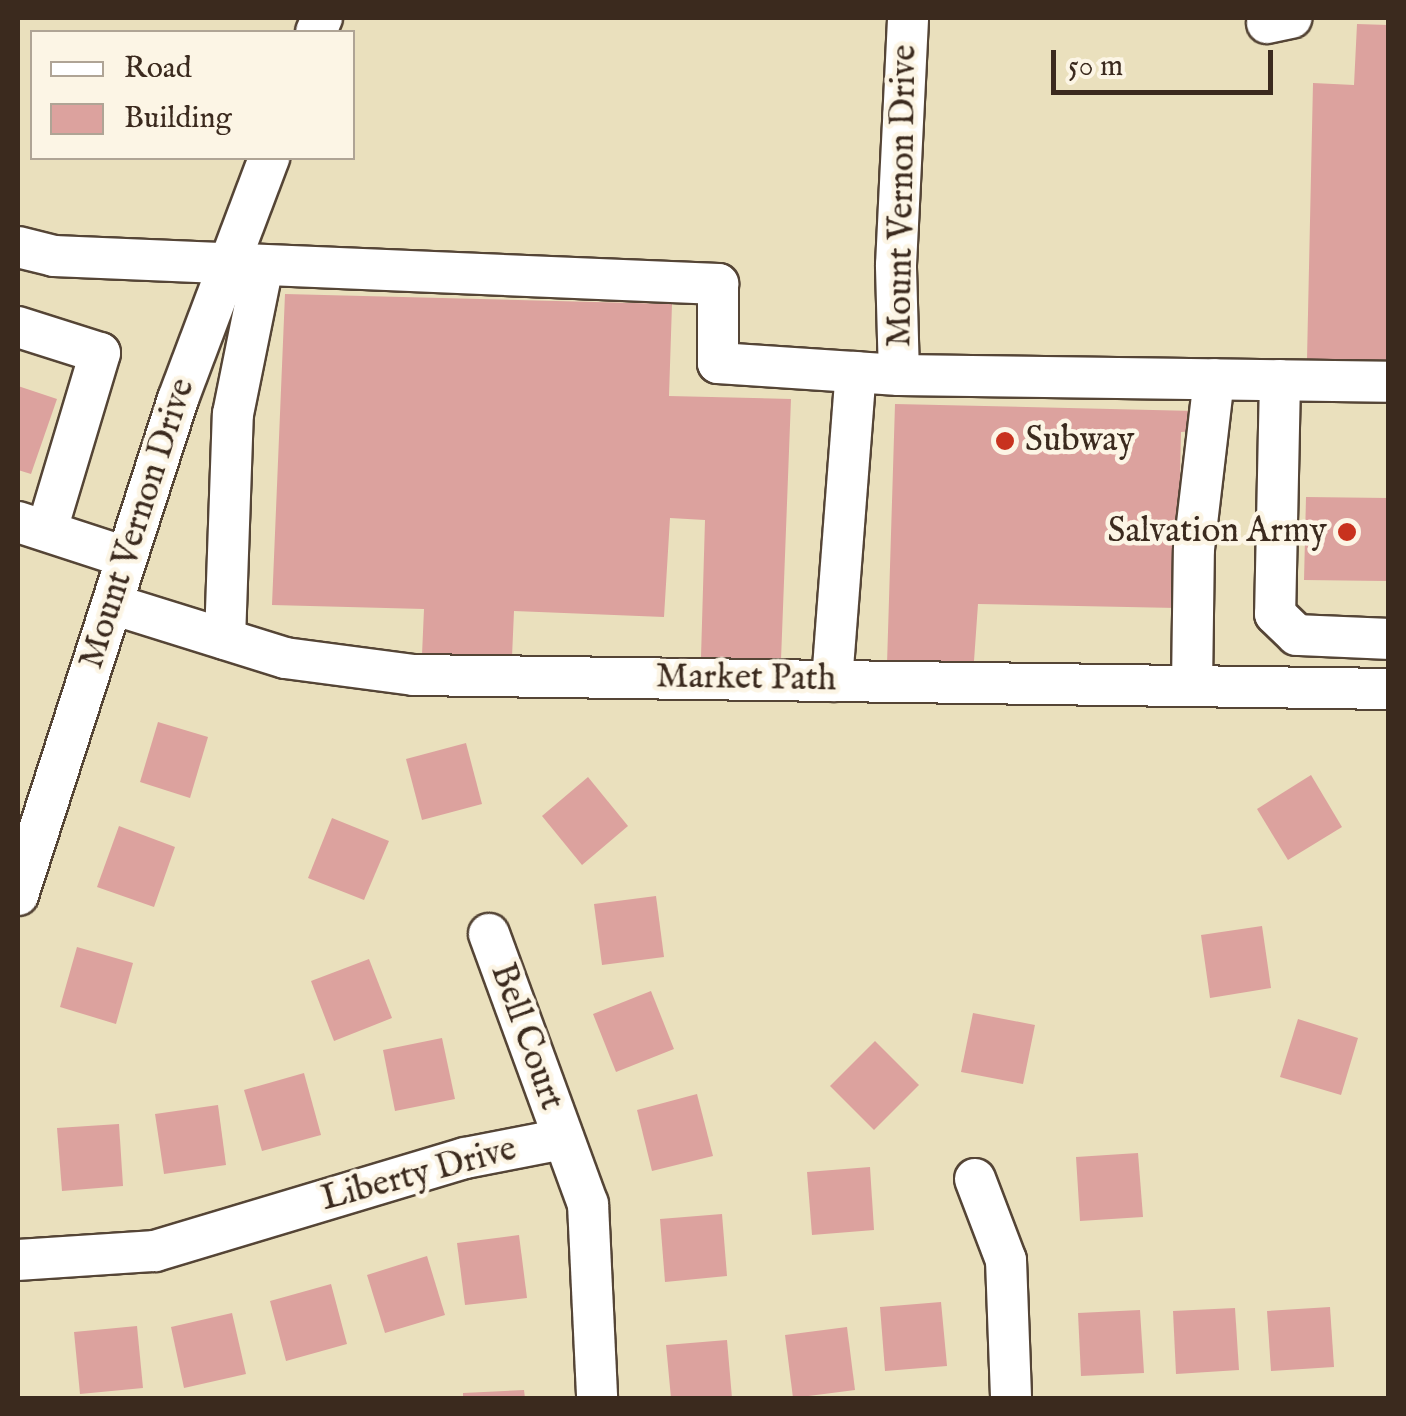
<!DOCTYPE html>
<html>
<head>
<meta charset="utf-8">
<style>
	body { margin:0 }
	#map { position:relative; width:1406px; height:1416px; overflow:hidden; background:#eae0bd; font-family:"IM FELL English",serif }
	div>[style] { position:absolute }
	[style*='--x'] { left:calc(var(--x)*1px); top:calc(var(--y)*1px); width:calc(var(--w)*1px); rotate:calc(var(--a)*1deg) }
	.building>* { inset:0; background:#dca29e }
	.roads { filter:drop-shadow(2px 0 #554536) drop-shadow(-2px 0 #554536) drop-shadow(0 2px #554536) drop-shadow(0 -2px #554536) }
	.minor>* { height:40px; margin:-20px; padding:0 20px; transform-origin:20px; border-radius:20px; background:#fff }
	.dots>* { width:28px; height:28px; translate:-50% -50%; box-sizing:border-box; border:5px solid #fcf5e5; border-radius:50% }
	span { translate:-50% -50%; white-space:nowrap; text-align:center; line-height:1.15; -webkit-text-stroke:9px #fcf5e5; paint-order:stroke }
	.street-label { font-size:35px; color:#3b2a1e }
	.poi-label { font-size:35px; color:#3b2a1e }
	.left { translate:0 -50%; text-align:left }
	.right { translate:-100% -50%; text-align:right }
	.frame { position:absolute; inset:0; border:20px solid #3b2a1e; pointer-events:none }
	.legend { position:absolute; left:30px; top:30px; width:325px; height:130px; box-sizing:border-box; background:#fcf5e5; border:2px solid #afa495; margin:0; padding:12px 18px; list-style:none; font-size:30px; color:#3b2a1e }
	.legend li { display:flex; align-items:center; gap:20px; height:50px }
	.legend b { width:50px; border:2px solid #afa495 }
	.scale { position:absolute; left:1051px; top:50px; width:222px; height:45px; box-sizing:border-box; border:5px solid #3b2a1e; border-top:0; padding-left:12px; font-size:30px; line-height:35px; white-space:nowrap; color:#3b2a1e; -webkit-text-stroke:8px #fcf5e5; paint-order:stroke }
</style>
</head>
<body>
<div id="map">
	<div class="building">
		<div style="clip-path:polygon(1357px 24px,1388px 25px,1388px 362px,1307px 359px,1313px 83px,1354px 85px)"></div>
		<div style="clip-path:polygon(285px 294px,672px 304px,669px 396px,791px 399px,781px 660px,701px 657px,705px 520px,670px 518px,664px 617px,514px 611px,512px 657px,422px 655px,424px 609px,272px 605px)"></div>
		<div style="clip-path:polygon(18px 386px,57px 399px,31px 474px,18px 470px)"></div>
		<div style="clip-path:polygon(895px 404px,1195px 411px,1194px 431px,1181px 432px,1177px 608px,978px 604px,974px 661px,887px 664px)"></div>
		<div style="clip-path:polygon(1306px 497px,1388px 498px,1386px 581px,1304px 580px)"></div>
		<div style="clip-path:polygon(158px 722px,208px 737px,190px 798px,140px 782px)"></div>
		<div style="clip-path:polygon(466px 743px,482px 804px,422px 820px,406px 759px)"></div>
		<div style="clip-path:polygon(1311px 775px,1342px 827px,1288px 860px,1257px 809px)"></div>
		<div style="clip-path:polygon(588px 777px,628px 826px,582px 865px,542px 816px)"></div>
		<div style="clip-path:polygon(332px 818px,389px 841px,364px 900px,308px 878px)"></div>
		<div style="clip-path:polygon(119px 826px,175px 847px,154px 907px,97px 887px)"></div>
		<div style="clip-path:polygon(656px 896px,664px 957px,602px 965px,594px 904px)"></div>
		<div style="clip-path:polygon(1262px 926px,1271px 988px,1210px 998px,1201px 935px)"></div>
		<div style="clip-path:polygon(77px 947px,133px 963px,116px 1024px,60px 1007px)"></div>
		<div style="clip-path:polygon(369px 959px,392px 1018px,334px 1041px,311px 981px)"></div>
		<div style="clip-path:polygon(651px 991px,674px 1049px,616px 1072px,593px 1014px)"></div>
		<div style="clip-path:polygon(973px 1013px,1035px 1025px,1023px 1084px,961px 1072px)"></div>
		<div style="clip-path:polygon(1298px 1019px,1358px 1038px,1341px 1095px,1280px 1077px)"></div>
		<div style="clip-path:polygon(442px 1038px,455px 1099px,395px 1111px,383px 1050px)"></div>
		<div style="clip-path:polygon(875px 1041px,919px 1085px,874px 1130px,830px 1086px)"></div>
		<div style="clip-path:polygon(304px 1073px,321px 1135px,262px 1151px,244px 1090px)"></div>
		<div style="clip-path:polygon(697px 1094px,713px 1156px,652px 1171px,637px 1110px)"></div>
		<div style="clip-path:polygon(218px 1105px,226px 1165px,164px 1174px,155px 1114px)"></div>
		<div style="clip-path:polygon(119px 1124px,123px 1186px,62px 1191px,57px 1128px)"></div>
		<div style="clip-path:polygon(1138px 1153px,1143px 1217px,1080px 1221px,1076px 1157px)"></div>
		<div style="clip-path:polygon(870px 1167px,874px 1230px,812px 1235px,807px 1172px)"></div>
		<div style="clip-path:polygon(722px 1214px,727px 1276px,665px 1282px,660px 1219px)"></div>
		<div style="clip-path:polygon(519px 1235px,527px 1298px,465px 1305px,457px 1243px)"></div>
		<div style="clip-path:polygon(427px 1256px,445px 1315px,385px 1333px,367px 1275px)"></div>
		<div style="clip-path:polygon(331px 1284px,347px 1344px,286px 1361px,270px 1301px)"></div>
		<div style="clip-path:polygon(941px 1302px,947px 1366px,885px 1371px,880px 1307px)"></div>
		<div style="clip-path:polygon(1330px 1307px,1334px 1367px,1271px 1371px,1267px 1311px)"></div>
		<div style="clip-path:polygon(1235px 1308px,1239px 1370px,1176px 1374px,1173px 1311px)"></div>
		<div style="clip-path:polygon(1140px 1310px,1144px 1373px,1081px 1376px,1078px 1313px)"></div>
		<div style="clip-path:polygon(232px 1313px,246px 1374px,184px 1388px,171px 1327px)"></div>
		<div style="clip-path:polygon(137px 1326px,143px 1388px,80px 1394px,74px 1332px)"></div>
		<div style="clip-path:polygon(847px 1327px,855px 1390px,793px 1398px,785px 1335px)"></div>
		<div style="clip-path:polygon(727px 1340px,732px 1398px,671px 1398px,666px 1345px)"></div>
		<div style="clip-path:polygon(524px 1390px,525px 1398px,463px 1398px,463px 1393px)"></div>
	</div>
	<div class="roads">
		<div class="minor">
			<div style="--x:1267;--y:23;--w:25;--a:-12"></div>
			<div style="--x:316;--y:32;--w:15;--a:-67"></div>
			<div style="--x:18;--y:247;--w:37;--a:14"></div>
			<div style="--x:54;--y:256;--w:665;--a:2.41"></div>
			<div style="--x:718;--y:284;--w:79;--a:90"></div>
			<div style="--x:718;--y:363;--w:181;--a:3.8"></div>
			<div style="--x:899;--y:375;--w:489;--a:0.8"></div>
			<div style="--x:18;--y:327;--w:86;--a:17.6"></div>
			<div style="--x:100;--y:353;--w:185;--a:106.7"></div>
			<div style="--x:899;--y:375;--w:110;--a:-91.6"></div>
			<div style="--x:896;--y:265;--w:247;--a:-87.2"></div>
			<div style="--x:1280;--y:380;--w:234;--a:91.2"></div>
			<div style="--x:1275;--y:614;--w:30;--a:44"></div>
			<div style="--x:1297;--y:635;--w:91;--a:2.5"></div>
			<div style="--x:18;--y:522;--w:113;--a:18.1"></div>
			<div style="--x:112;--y:604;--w:181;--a:17.3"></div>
			<div style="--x:285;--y:658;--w:130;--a:7.5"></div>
			<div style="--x:414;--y:675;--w:974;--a:0.82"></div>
			<div style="--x:225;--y:639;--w:225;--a:-88"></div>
			<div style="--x:233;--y:414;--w:152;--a:-78.6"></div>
			<div style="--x:832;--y:681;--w:310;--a:-85.6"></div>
			<div style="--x:1192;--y:686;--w:137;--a:-89.2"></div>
			<div style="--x:1194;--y:549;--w:171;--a:-83.3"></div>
			<div style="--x:18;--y:895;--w:521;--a:-72.12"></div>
			<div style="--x:178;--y:399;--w:258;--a:-69.3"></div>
			<div style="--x:489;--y:934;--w:288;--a:69.9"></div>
			<div style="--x:588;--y:1204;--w:194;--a:87.3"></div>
			<div style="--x:975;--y:1179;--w:87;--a:69.1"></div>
			<div style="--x:1006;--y:1260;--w:138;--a:87.9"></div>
			<div style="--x:18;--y:1260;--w:137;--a:-3.8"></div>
			<div style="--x:155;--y:1251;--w:324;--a:-16.7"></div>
			<div style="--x:465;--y:1158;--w:100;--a:-11"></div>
		</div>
	</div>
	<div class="dots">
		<div style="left:1005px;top:441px;background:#c8321e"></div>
		<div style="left:1347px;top:532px;background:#c8321e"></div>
	</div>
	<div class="street-label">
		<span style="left:903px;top:196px;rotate:-89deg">Mount Vernon Drive</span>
		<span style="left:138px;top:524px;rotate:-72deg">Mount Vernon Drive</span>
		<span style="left:746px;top:679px;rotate:1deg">Market Path</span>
		<span style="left:526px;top:1037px;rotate:70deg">Bell Court</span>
		<span style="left:419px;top:1175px;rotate:-15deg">Liberty Drive</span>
	</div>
	<div class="poi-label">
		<span class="left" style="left:1025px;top:441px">Subway</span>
		<span class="right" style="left:1327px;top:532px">Salvation Army</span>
	</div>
	<div class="frame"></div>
	<ul class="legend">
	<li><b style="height:12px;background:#fff"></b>Road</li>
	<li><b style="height:28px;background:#dca29e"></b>Building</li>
	</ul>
	<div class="scale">50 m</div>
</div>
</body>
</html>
